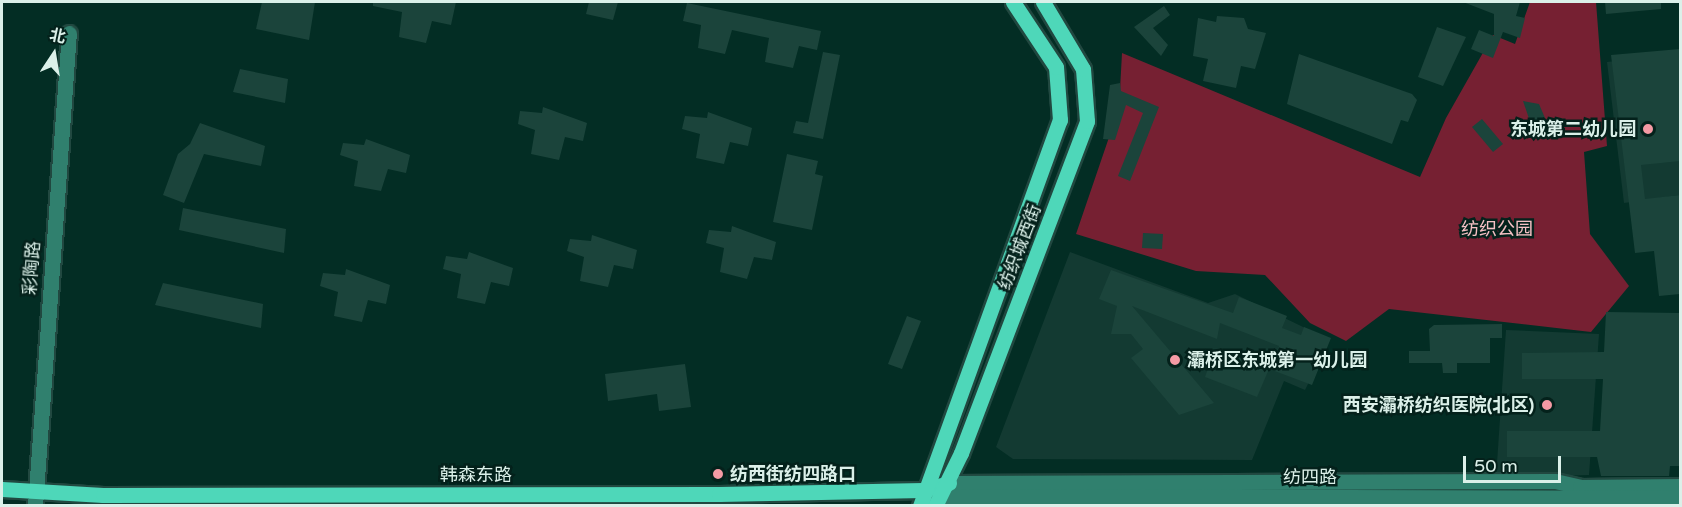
<!DOCTYPE html>
<html>
<head>
<meta charset="utf-8">
<style>
	body { margin:0 }
	#map { position:relative; width:1682px; height:507px; overflow:hidden; background:#032d24; font-family:"Varela Round","Noto Sans SC",sans-serif }
	div>[style] { position:absolute }
	[style*='--x'] { left:calc(var(--x)*1px); top:calc(var(--y)*1px); width:calc(var(--w)*1px); rotate:calc(var(--a)*1deg) }
	.built>* { inset:0; background:#133a32 }
	.green>* { inset:0; background:#762032 }
	.building>* { inset:0; background:#1b443b }
	.roads { filter:drop-shadow(2px 0 #214840) drop-shadow(-2px 0 #214840) drop-shadow(0 2px #214840) drop-shadow(0 -2px #214840) }
	.minor>* { height:15px; margin:-7.5px; padding:0 7.5px; transform-origin:7.5px; border-radius:7.5px; background:#30806e }
	.major>* { height:15px; margin:-7.5px; padding:0 7.5px; transform-origin:7.5px; border-radius:7.5px; background:#4ed7b9 }
	.dots>* { width:16px; height:16px; translate:-50% -50%; box-sizing:border-box; border:3px solid #04211b; border-radius:50% }
	span { translate:-50% -50%; white-space:nowrap; text-align:center; line-height:1.15; -webkit-text-stroke:5px #04211b; paint-order:stroke }
	.poi-label { font-size:18px; color:#dbf0e9; font-weight:700 }
	.right { translate:-100% -50%; text-align:right }
	.left { translate:0 -50%; text-align:left }
	.park-label { font-size:18px; color:#f5c0c4 }
	.street-label { font-size:18px; color:#dbf0e9 }
	.frame { position:absolute; inset:0; border:3px solid #dbf0e9; pointer-events:none }
	.north { position:absolute; left:24px; top:24px; width:60px; height:60px; -webkit-text-stroke:4px #04211b; paint-order:stroke; rotate:12deg; font-size:16px; font-weight:700; line-height:24px; text-align:center; color:#dbf0e9 }
	.north::after { content:''; display:block; margin:auto; width:21px; height:27px; background:#dbf0e9; clip-path:polygon(50% 0,100% 100%,50% 72%,0 100%) }
	.scale { position:absolute; left:1463px; top:456px; width:98px; height:27px; box-sizing:border-box; border:3px solid #dbf0e9; border-top:0; padding-left:8px; font-size:18px; line-height:21px; white-space:nowrap; color:#dbf0e9; -webkit-text-stroke:4px #04211b; paint-order:stroke }
</style>
</head>
<body>
<div id="map">
	<div class="built">
		<div style="clip-path:polygon(1680px 54px,1680px 195px,1624px 203px,1607px 62px)"></div>
		<div style="clip-path:polygon(1070px 252px,1208px 303px,1235px 294px,1330px 340px,1305px 390px,1284px 381px,1252px 460px,1013px 459px,996px 447px)"></div>
		<div style="clip-path:polygon(1506px 330px,1599px 334px,1589px 475px,1496px 478px)"></div>
	</div>
	<div class="green">
		<div style="clip-path:polygon(1530px 2px,1596px 2px,1607px 146px,1584px 152px,1590px 234px,1629px 286px,1591px 332px,1389px 309px,1346px 341px,1310px 323px,1265px 275px,1196px 271px,1076px 234px,1119px 108px,1122px 53px,1420px 177px,1446px 118px,1493px 35px,1515px 44px)"></div>
	</div>
	<div class="building">
		<div style="clip-path:polygon(262px 2px,315px 2px,309px 40px,256px 29px)"></div>
		<div style="clip-path:polygon(373px 2px,456px 2px,451px 25px,432px 21px,426px 43px,399px 37px,402px 12px,373px 6px)"></div>
		<div style="clip-path:polygon(589px 2px,618px 2px,613px 20px,586px 14px)"></div>
		<div style="clip-path:polygon(1463px 2px,1520px 2px,1516px 16px,1525px 18px,1520px 38px,1503px 32px,1493px 58px,1471px 49px,1479px 30px,1494px 36px,1494px 14px)"></div>
		<div style="clip-path:polygon(1605px 2px,1661px 2px,1661px 9px,1606px 14px)"></div>
		<div style="clip-path:polygon(687px 3px,821px 31px,817px 50px,799px 46px,793px 68px,765px 62px,769px 38px,732px 30px,725px 54px,698px 48px,701px 25px,683px 21px)"></div>
		<div style="clip-path:polygon(1164px 6px,1170px 15px,1153px 28px,1168px 45px,1161px 56px,1134px 27px)"></div>
		<div style="clip-path:polygon(1217px 16px,1244px 18px,1248px 29px,1266px 33px,1255px 69px,1241px 66px,1236px 88px,1203px 81px,1208px 59px,1193px 56px,1198px 18px,1216px 22px)"></div>
		<div style="clip-path:polygon(1437px 27px,1466px 37px,1443px 86px,1418px 77px)"></div>
		<div style="clip-path:polygon(1680px 49px,1680px 161px,1641px 165px,1645px 199px,1680px 195px,1680px 294px,1659px 296px,1654px 251px,1635px 253px,1611px 55px)"></div>
		<div style="clip-path:polygon(823px 52px,840px 55px,823px 139px,793px 133px,796px 121px,808px 123px)"></div>
		<div style="clip-path:polygon(1299px 54px,1412px 94px,1417px 100px,1408px 122px,1401px 120px,1392px 144px,1287px 104px)"></div>
		<div style="clip-path:polygon(240px 69px,288px 79px,285px 103px,233px 92px)"></div>
		<div style="clip-path:polygon(1120px 83px,1121px 91px,1159px 107px,1130px 181px,1118px 176px,1143px 113px,1126px 105px,1115px 140px,1103px 139px,1110px 85px)"></div>
		<div style="clip-path:polygon(1523px 101px,1539px 104px,1548px 125px,1533px 130px)"></div>
		<div style="clip-path:polygon(543px 107px,587px 123px,583px 141px,565px 137px,559px 160px,531px 154px,535px 130px,518px 124px,520px 111px,542px 113px)"></div>
		<div style="clip-path:polygon(708px 112px,752px 128px,748px 146px,730px 142px,724px 164px,696px 158px,700px 134px,682px 129px,685px 116px,707px 118px)"></div>
		<div style="clip-path:polygon(1482px 119px,1503px 144px,1493px 152px,1472px 127px)"></div>
		<div style="clip-path:polygon(200px 123px,265px 146px,261px 166px,204px 154px,184px 203px,163px 195px,178px 154px,190px 144px)"></div>
		<div style="clip-path:polygon(366px 139px,410px 155px,406px 173px,388px 169px,381px 191px,354px 186px,358px 161px,340px 155px,343px 143px,364px 145px)"></div>
		<div style="clip-path:polygon(787px 154px,818px 161px,815px 174px,823px 176px,812px 230px,773px 222px)"></div>
		<div style="clip-path:polygon(183px 208px,286px 229px,284px 253px,179px 230px)"></div>
		<div style="clip-path:polygon(732px 226px,776px 242px,772px 260px,754px 257px,747px 279px,720px 272px,724px 248px,706px 243px,709px 230px,731px 232px)"></div>
		<div style="clip-path:polygon(1143px 233px,1163px 234px,1162px 249px,1142px 248px)"></div>
		<div style="clip-path:polygon(592px 235px,637px 250px,633px 269px,614px 265px,608px 287px,580px 281px,584px 257px,567px 251px,570px 239px,591px 241px)"></div>
		<div style="clip-path:polygon(469px 252px,513px 268px,509px 286px,491px 282px,485px 304px,457px 298px,461px 274px,443px 269px,446px 256px,467px 259px)"></div>
		<div style="clip-path:polygon(346px 269px,390px 285px,386px 304px,368px 300px,362px 322px,334px 316px,338px 292px,320px 286px,323px 273px,345px 275px)"></div>
		<div style="clip-path:polygon(1111px 270px,1233px 313px,1239px 297px,1287px 316px,1282px 328px,1301px 335px,1304px 327px,1331px 338px,1312px 385px,1269px 369px,1279px 346px,1220px 323px,1217px 339px,1132px 306px,1214px 403px,1179px 415px,1131px 358px,1143px 349px,1131px 334px,1111px 334px,1117px 306px,1099px 299px)"></div>
		<div style="clip-path:polygon(163px 283px,263px 304px,261px 328px,155px 305px)"></div>
		<div style="clip-path:polygon(1606px 312px,1680px 313px,1680px 466px,1670px 466px,1669px 476px,1601px 476px,1597px 457px,1507px 457px,1507px 431px,1600px 431px,1603px 379px,1522px 379px,1522px 353px,1604px 352px)"></div>
		<div style="clip-path:polygon(907px 316px,921px 321px,902px 369px,888px 364px)"></div>
		<div style="clip-path:polygon(1502px 324px,1502px 338px,1490px 338px,1490px 363px,1457px 363px,1457px 373px,1443px 373px,1442px 363px,1409px 363px,1409px 351px,1430px 351px,1429px 329px,1434px 325px)"></div>
		<div style="clip-path:polygon(1215px 349px,1269px 369px,1257px 397px,1205px 377px)"></div>
		<div style="clip-path:polygon(685px 364px,691px 407px,659px 411px,657px 394px,608px 401px,605px 374px)"></div>
	</div>
	<div class="roads">
		<div class="minor">
			<div style="--x:949;--y:483;--w:606;--a:-0.19"></div>
			<div style="--x:1555;--y:481;--w:26;--a:13"></div>
			<div style="--x:1580;--y:487;--w:100;--a:-0.6"></div>
			<div style="--x:940;--y:496;--w:740;--a:0.15"></div>
			<div style="--x:35;--y:506;--w:474;--a:-85.9"></div>
		</div>
		<div class="major">
			<div style="--x:2;--y:489;--w:101;--a:3.4"></div>
			<div style="--x:103;--y:495;--w:616;--a:-0.09"></div>
			<div style="--x:719;--y:494;--w:204;--a:-1.1"></div>
			<div style="--x:923;--y:490;--w:27;--a:-15"></div>
			<div style="--x:920;--y:506;--w:411;--a:-70.1"></div>
			<div style="--x:1060;--y:120;--w:53;--a:-94.3"></div>
			<div style="--x:1056;--y:67;--w:78;--a:-123.5"></div>
			<div style="--x:935;--y:506;--w:59;--a:-63.9"></div>
			<div style="--x:961;--y:453;--w:355;--a:-69.2"></div>
			<div style="--x:1087;--y:121;--w:52;--a:-94.4"></div>
			<div style="--x:1083;--y:69;--w:78;--a:-120.8"></div>
		</div>
	</div>
	<div class="dots">
		<div style="left:1648px;top:129px;background:#f49aa4"></div>
		<div style="left:1175px;top:360px;background:#f49aa4"></div>
		<div style="left:1547px;top:405px;background:#f49aa4"></div>
		<div style="left:718px;top:474px;background:#f49aa4"></div>
	</div>
	<div class="poi-label">
		<span class="right" style="left:1636px;top:129px">东城第二幼儿园</span>
		<span class="left" style="left:1187px;top:360px">灞桥区东城第一幼儿园</span>
		<span class="right" style="left:1534px;top:405px">西安灞桥纺织医院(北区)</span>
		<span class="left" style="left:730px;top:474px">纺西街纺四路口</span>
	</div>
	<div class="park-label">
		<span style="left:1497px;top:229px">纺织公园</span>
	</div>
	<div class="street-label">
		<span style="left:1020px;top:247px;rotate:-69deg">纺织城西街</span>
		<span style="left:32px;top:268px;rotate:-86deg">彩陶路</span>
		<span style="left:476px;top:475px">韩森东路</span>
		<span style="left:1310px;top:477px">纺四路</span>
	</div>
	<div class="frame"></div>
	<div class="north">北</div>
	<div class="scale">50 m</div>
</div>
</body>
</html>
